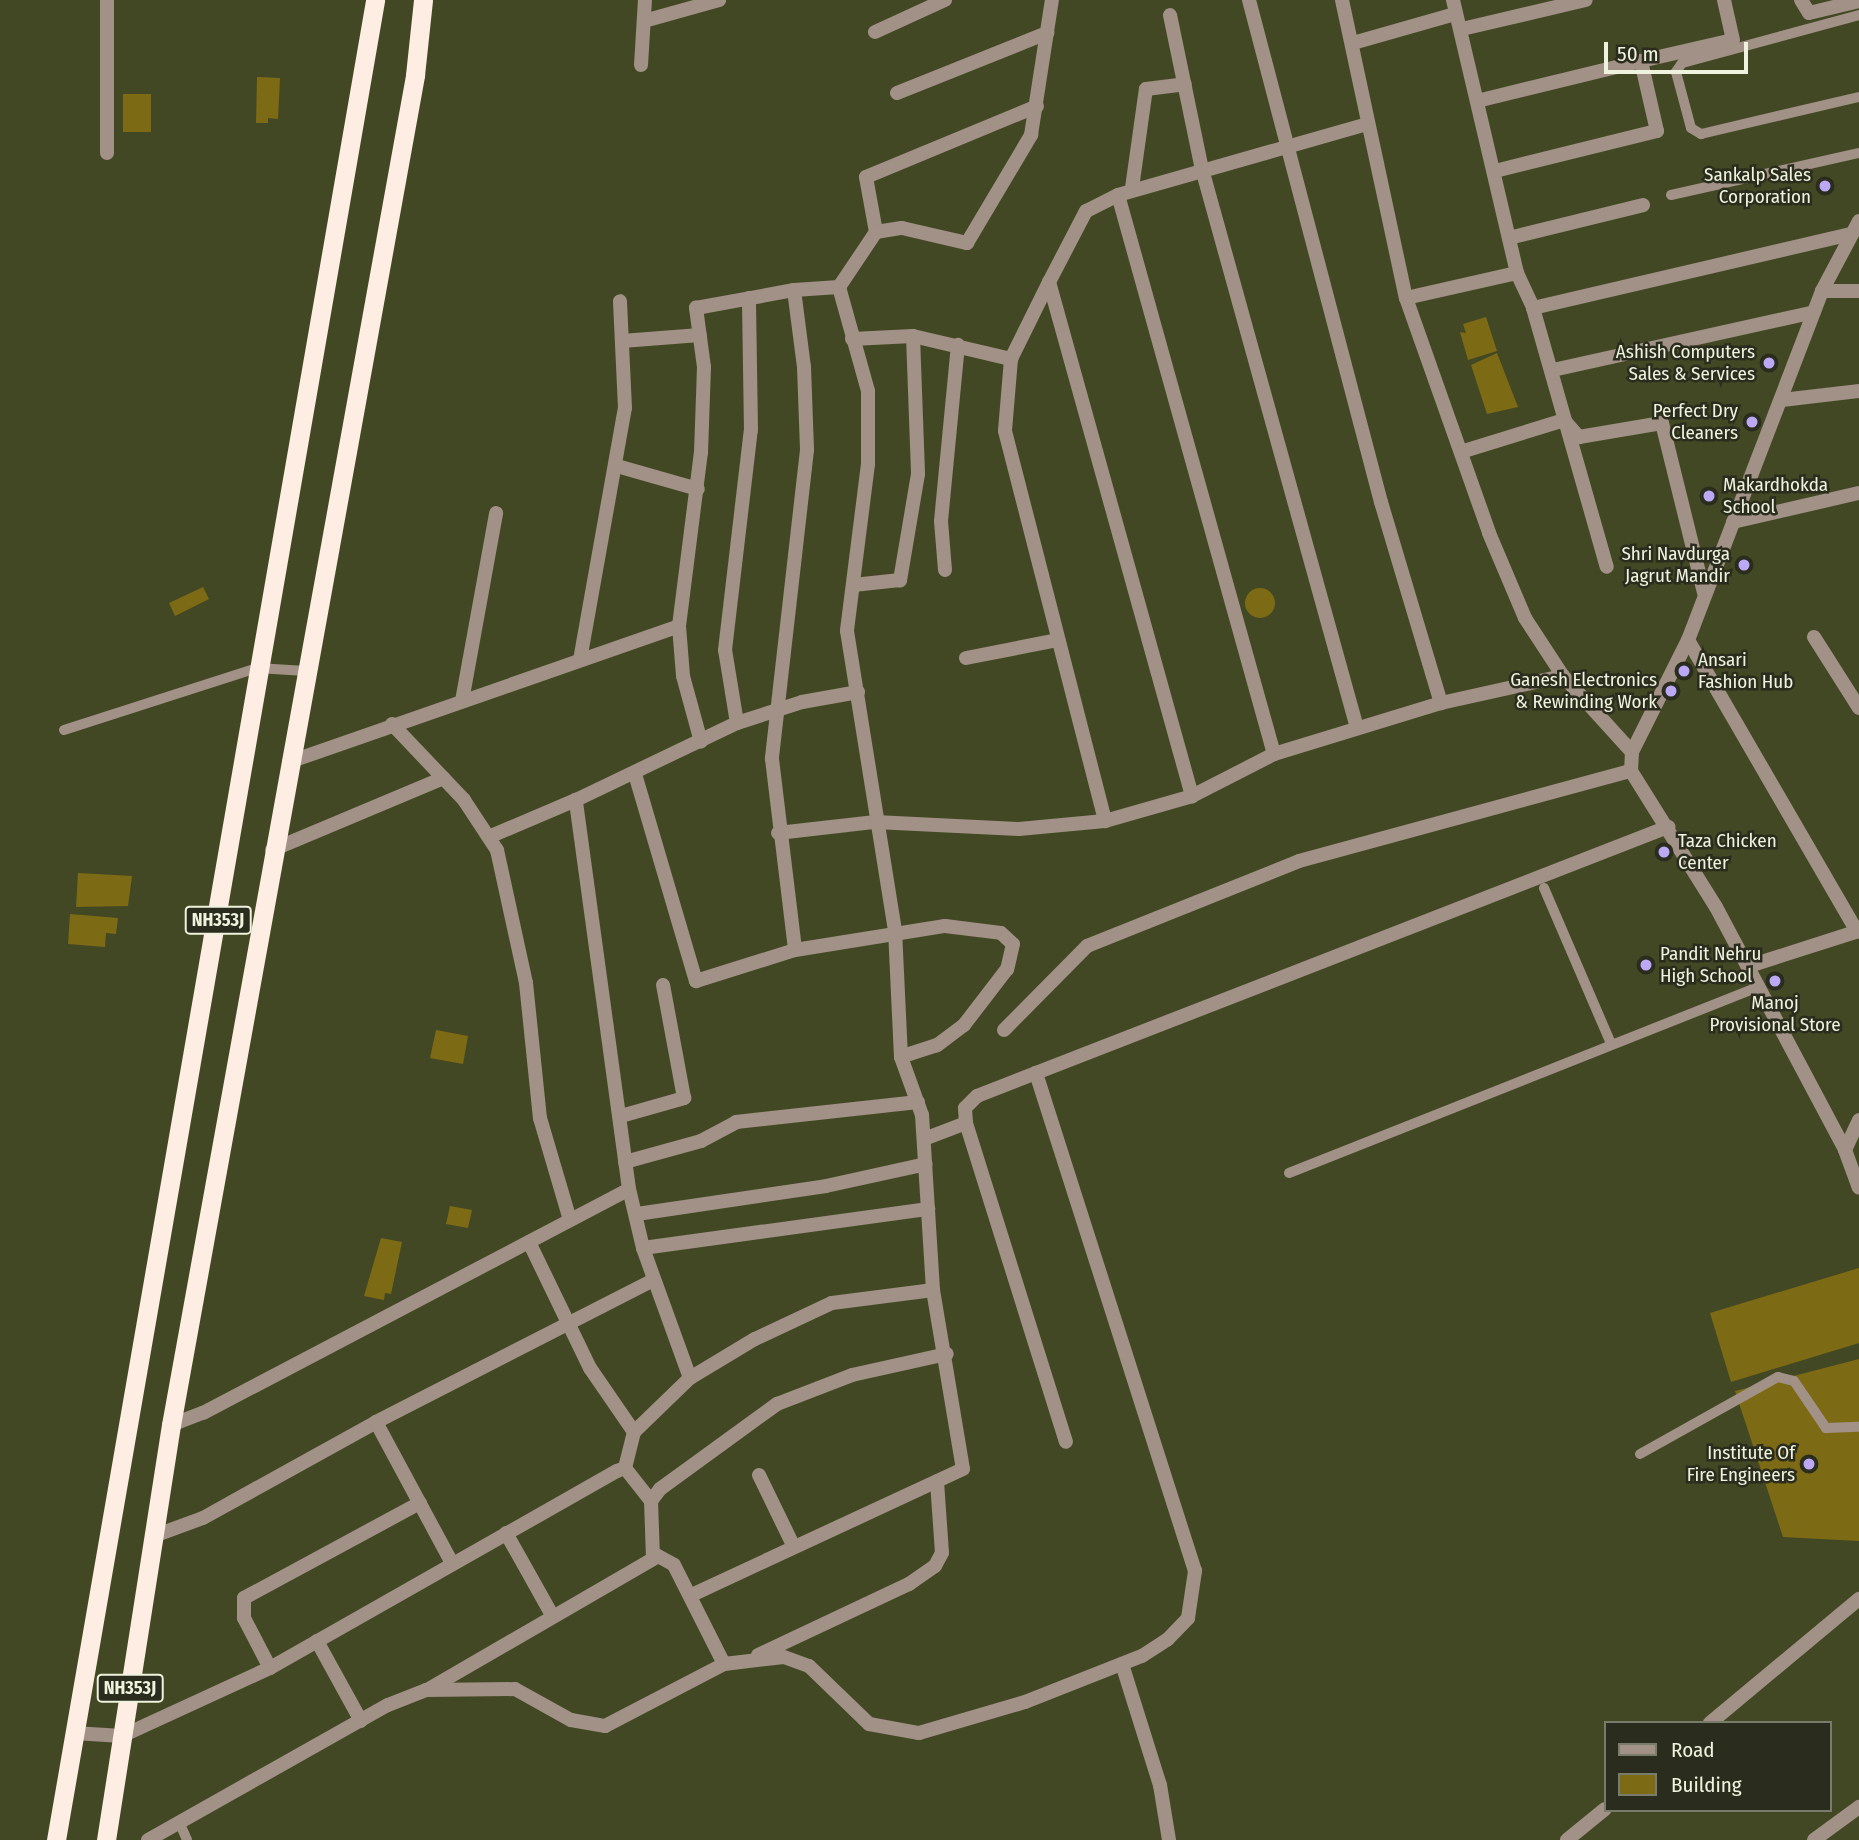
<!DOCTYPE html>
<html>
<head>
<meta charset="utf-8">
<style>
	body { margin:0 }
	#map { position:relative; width:1859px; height:1840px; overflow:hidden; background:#434824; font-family:"Fira Sans Condensed",sans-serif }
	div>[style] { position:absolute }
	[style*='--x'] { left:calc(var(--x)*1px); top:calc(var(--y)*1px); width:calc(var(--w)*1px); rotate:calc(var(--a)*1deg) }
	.building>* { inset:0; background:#7d6a14 }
	.round { border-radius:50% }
	.service>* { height:10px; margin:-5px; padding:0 5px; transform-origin:5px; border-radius:5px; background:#a19186 }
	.minor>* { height:14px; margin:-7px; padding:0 7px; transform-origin:7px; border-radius:7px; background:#a19186 }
	.tertiary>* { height:14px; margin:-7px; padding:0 7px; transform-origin:7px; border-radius:7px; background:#a19186 }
	.trunk>* { height:19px; margin:-9.5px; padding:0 9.5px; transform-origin:9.5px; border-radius:9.5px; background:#feede2 }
	.dots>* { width:19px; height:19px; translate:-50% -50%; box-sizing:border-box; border:4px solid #2a2c1d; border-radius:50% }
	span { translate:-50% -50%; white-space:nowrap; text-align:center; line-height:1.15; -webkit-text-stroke:5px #2a2c1d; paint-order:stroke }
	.shield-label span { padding:2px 5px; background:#2a2c1d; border:2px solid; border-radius:5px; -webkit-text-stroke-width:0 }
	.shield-label { font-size:18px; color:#eff3de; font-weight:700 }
	.poi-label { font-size:19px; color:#eff3de }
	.right { translate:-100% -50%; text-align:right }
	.left { translate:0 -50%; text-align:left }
	.legend { position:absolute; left:1604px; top:1721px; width:228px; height:91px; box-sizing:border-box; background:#2a2c1d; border:2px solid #797c6a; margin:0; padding:9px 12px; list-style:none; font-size:21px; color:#eff3de }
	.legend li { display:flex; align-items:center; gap:14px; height:35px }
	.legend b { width:35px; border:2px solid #797c6a }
	.scale { position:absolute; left:1604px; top:42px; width:144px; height:32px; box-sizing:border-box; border:4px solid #eff3de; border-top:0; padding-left:9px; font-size:21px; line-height:24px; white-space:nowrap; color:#eff3de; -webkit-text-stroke:5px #2a2c1d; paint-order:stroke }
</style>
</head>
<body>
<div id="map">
	<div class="building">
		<div style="clip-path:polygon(257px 77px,280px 78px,278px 119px,268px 118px,268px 123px,256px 123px)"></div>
		<div style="clip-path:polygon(123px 94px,151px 94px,151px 132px,123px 132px)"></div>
		<div style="clip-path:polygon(1486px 317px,1497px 351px,1468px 360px,1460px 332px,1466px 333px,1463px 324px)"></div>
		<div style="clip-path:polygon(1497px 353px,1518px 407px,1487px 414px,1471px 365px)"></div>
		<div style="clip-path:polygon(203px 587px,209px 599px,175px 616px,169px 603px)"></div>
		<div class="round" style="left:1245px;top:588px;width:30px;height:30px"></div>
		<div style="clip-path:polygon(78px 873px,132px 876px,128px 906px,76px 907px)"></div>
		<div style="clip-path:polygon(70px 914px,118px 918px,116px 934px,106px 933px,105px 947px,68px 944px)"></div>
		<div style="clip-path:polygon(436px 1030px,468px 1036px,463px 1064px,430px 1058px)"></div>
		<div style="clip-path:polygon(450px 1206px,472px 1210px,468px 1228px,446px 1224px)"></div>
		<div style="clip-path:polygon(381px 1238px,402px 1242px,391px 1294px,385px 1293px,384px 1300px,364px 1296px)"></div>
		<div style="clip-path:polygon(1859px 1268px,1859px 1343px,1731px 1382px,1710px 1313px)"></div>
		<div style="clip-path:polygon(1859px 1359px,1859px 1541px,1783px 1537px,1735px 1391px)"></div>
	</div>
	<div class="service">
		<div style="--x:1859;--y:15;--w:183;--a:164.8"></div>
		<div style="--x:1682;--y:63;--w:11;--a:124"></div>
		<div style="--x:1676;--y:72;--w:58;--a:75"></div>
		<div style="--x:1691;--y:128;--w:12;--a:31"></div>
		<div style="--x:1701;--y:134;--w:162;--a:-13.2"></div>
		<div style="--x:1671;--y:195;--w:193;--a:-12.6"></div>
		<div style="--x:64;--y:730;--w:203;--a:-17.8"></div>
		<div style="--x:257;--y:668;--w:49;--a:3.5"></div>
		<div style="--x:1544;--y:888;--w:167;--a:66.7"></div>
		<div style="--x:1289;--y:1173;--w:505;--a:-21.63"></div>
		<div style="--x:1640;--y:1454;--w:158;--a:-29.2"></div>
		<div style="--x:1778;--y:1377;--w:16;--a:14"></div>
		<div style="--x:1794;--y:1381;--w:57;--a:55.8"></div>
		<div style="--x:1826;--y:1428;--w:33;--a:-2"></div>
		<div style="--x:180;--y:1824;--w:17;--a:66"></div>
	</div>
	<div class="minor">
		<div style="--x:107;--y:0;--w:153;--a:90"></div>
		<div style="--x:1249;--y:0;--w:519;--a:75.27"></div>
		<div style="--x:1381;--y:502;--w:210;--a:73.4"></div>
		<div style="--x:1342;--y:0;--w:305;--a:77.9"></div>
		<div style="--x:1406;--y:298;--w:249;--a:70.5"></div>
		<div style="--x:1489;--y:533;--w:92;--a:67"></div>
		<div style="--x:1525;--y:618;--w:69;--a:56.8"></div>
		<div style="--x:1563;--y:676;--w:103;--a:47.8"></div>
		<div style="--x:1453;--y:0;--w:280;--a:76.8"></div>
		<div style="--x:1517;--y:273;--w:38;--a:65"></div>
		<div style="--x:1533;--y:308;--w:327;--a:-13.1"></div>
		<div style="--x:1801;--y:0;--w:15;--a:58"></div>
		<div style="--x:1809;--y:13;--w:51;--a:-13.5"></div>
		<div style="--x:1170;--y:15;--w:157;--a:78.3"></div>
		<div style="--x:1202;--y:169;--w:580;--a:74.5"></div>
		<div style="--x:644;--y:21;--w:78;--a:-15.6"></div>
		<div style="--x:1462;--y:29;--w:127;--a:-13.2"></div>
		<div style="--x:875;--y:32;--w:77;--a:-24.6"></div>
		<div style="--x:1353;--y:43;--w:106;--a:-15.9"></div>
		<div style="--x:641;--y:65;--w:65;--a:-86.5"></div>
		<div style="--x:897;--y:93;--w:162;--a:-21.8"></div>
		<div style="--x:1477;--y:101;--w:169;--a:-13.7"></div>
		<div style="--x:1495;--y:171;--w:167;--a:-13.9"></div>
		<div style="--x:1657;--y:131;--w:72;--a:-102.9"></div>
		<div style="--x:1641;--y:61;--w:94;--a:-12.9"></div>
		<div style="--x:1733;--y:40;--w:41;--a:-102.7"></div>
		<div style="--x:1132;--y:188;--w:100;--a:-82"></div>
		<div style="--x:1146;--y:89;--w:39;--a:-7"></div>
		<div style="--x:1118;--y:195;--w:36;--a:153"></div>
		<div style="--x:1086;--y:211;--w:80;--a:117.5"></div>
		<div style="--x:1049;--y:282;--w:534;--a:74.45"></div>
		<div style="--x:876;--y:232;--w:56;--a:-100.3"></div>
		<div style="--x:866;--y:177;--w:185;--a:-22.5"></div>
		<div style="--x:1509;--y:238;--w:138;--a:-13.8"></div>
		<div style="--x:1049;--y:282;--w:86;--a:116.3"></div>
		<div style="--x:1011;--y:359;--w:72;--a:94.8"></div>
		<div style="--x:1005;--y:431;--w:403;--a:75.6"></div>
		<div style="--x:839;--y:287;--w:66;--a:-56.1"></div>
		<div style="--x:876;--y:232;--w:26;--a:-9"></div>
		<div style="--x:902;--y:228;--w:67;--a:13"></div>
		<div style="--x:967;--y:243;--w:126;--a:-59.3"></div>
		<div style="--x:1031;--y:135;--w:137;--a:-81.2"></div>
		<div style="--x:794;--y:290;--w:78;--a:82.6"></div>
		<div style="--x:804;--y:367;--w:83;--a:87.9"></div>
		<div style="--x:807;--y:450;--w:311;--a:96.5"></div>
		<div style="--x:772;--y:759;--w:192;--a:83.1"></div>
		<div style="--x:795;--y:950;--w:152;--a:-9.1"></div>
		<div style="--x:945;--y:926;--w:56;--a:7.1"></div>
		<div style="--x:1001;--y:933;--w:16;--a:43"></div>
		<div style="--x:1013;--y:944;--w:26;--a:103"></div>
		<div style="--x:1007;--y:969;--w:71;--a:127.5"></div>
		<div style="--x:964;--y:1025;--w:34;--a:143"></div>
		<div style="--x:937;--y:1045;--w:38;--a:162"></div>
		<div style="--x:1822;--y:291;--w:37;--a:0"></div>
		<div style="--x:1406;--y:298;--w:114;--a:-12.7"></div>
		<div style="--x:1533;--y:308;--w:269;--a:74.1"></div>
		<div style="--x:913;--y:336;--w:101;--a:13.2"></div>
		<div style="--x:852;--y:339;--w:61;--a:-2.8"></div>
		<div style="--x:913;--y:336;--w:138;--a:87.9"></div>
		<div style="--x:918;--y:474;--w:108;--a:99.6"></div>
		<div style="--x:900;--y:580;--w:47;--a:173.9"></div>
		<div style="--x:622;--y:341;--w:78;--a:-4.4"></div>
		<div style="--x:1553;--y:370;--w:267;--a:-12.5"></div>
		<div style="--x:1782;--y:400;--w:78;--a:-6.7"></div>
		<div style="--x:1464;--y:451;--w:105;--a:-17.2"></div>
		<div style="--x:1564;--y:420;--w:23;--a:49"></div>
		<div style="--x:1579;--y:437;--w:84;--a:-9.6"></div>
		<div style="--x:1662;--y:423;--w:175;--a:76.1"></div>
		<div style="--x:617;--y:466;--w:84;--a:15.9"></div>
		<div style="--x:1733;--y:522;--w:129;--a:-13"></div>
		<div style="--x:945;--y:570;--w:49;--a:-94.7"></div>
		<div style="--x:941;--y:521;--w:177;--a:-84.5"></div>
		<div style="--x:679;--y:626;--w:50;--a:85.4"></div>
		<div style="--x:683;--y:676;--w:68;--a:74.7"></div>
		<div style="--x:1814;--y:637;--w:84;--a:57.6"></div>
		<div style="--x:1688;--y:640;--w:337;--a:59.9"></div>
		<div style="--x:966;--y:658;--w:94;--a:-11.1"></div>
		<div style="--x:580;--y:660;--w:256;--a:-79.9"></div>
		<div style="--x:625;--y:408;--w:107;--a:-92.7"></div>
		<div style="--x:462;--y:701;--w:191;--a:-79.7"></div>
		<div style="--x:737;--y:723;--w:74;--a:-99.3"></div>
		<div style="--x:725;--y:650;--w:222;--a:-83.3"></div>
		<div style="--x:751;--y:430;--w:132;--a:-90.9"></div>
		<div style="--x:392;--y:724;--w:105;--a:46.5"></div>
		<div style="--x:464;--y:800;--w:60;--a:56.6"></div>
		<div style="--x:497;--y:850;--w:136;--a:77.7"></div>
		<div style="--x:526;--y:983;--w:136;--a:84.1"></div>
		<div style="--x:540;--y:1118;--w:106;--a:73.6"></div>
		<div style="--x:1274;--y:754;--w:580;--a:-105.59"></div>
		<div style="--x:1118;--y:195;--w:256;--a:-15.9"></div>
		<div style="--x:289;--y:762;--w:413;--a:-19.2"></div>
		<div style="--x:679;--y:626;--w:174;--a:-82.8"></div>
		<div style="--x:701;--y:453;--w:86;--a:-88"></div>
		<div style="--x:704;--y:367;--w:60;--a:-97.7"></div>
		<div style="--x:696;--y:308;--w:100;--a:-10.4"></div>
		<div style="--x:794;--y:290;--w:45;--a:-3.8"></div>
		<div style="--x:839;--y:287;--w:108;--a:74.4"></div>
		<div style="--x:868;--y:391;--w:73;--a:90"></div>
		<div style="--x:868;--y:464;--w:168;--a:97.2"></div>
		<div style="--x:847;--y:631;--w:303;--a:80.9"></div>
		<div style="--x:895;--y:930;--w:127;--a:87.3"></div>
		<div style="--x:901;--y:1057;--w:62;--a:70.1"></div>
		<div style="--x:922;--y:1115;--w:175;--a:86.4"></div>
		<div style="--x:933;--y:1290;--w:181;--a:80.5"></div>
		<div style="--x:963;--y:1469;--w:300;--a:155.1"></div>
		<div style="--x:635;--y:774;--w:216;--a:73.6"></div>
		<div style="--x:696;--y:981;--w:104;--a:-17.4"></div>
		<div style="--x:778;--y:833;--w:98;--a:-6.5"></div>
		<div style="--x:875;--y:822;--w:144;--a:2.8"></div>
		<div style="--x:1019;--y:829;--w:86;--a:-5.3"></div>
		<div style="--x:1105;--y:821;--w:91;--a:-16"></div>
		<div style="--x:1192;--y:796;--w:92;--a:-27.1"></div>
		<div style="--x:1274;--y:754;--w:175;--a:-17"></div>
		<div style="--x:1441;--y:703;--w:125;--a:-12.5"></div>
		<div style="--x:491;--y:836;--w:92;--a:-23"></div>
		<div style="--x:272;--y:850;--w:186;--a:-22.8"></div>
		<div style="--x:1749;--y:966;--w:115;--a:-17.7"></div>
		<div style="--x:1004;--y:1030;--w:118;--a:-45.3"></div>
		<div style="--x:1087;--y:946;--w:228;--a:-21.8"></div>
		<div style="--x:1299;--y:861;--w:344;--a:-15.2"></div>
		<div style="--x:621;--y:1116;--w:66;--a:-15.9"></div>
		<div style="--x:684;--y:1098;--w:115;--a:-100.5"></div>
		<div style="--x:966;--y:1123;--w:334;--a:72.6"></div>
		<div style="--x:924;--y:1139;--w:45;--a:-20.9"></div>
		<div style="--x:966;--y:1123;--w:15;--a:-94"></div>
		<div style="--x:965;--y:1108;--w:17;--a:-45"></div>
		<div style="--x:977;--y:1096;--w:742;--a:-21.27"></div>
		<div style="--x:1845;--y:1150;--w:33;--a:-65"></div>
		<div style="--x:625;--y:1162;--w:79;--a:-15.4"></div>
		<div style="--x:701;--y:1141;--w:40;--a:-28"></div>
		<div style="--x:736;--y:1122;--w:183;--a:-6.3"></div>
		<div style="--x:637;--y:1214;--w:191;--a:-8.4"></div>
		<div style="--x:826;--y:1186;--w:102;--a:-12.4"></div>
		<div style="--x:529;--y:1242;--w:140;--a:64.2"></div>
		<div style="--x:590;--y:1368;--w:78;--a:55.5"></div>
		<div style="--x:643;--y:1248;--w:288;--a:-7.8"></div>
		<div style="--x:690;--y:1378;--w:138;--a:-109.9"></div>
		<div style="--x:643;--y:1248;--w:61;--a:-103.3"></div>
		<div style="--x:629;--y:1189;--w:393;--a:-97.8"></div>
		<div style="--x:576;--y:800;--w:178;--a:-25.6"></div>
		<div style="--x:737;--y:723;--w:68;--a:-17.9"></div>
		<div style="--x:802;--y:702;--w:57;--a:-10.1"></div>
		<div style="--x:376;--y:1422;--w:160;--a:61.7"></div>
		<div style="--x:171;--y:1425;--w:34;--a:-21"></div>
		<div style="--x:203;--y:1413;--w:481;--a:-27.7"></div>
		<div style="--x:625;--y:1468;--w:37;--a:-76"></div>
		<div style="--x:634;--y:1432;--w:78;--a:-44"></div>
		<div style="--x:690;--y:1378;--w:76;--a:-31"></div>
		<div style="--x:755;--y:1339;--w:85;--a:-25.1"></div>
		<div style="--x:832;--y:1303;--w:102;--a:-7.3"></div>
		<div style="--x:759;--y:1475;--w:80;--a:64.1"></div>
		<div style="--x:506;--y:1533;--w:94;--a:60.7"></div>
		<div style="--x:154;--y:1536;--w:52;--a:-20.2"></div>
		<div style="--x:203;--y:1518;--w:198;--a:-29"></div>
		<div style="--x:376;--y:1422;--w:312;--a:-27.1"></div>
		<div style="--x:653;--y:1558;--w:57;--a:-92"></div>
		<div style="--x:651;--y:1501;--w:15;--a:-53"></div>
		<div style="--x:660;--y:1489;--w:145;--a:-36"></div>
		<div style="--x:777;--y:1404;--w:80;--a:-21.1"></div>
		<div style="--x:852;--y:1375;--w:97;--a:-12.5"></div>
		<div style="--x:317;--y:1641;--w:91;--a:61.2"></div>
		<div style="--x:758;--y:1655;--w:167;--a:-25.2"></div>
		<div style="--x:909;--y:1584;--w:32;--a:-35"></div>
		<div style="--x:935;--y:1566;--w:15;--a:-62"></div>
		<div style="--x:942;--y:1553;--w:72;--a:-94"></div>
		<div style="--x:1122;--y:1664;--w:127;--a:72.6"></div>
		<div style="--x:1160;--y:1785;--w:56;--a:80.7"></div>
		<div style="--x:270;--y:1668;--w:56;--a:-117.5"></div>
		<div style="--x:244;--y:1618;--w:20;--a:-90"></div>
		<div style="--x:244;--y:1598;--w:200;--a:-28.4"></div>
		<div style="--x:427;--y:1690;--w:267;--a:-30.1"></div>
		<div style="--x:658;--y:1556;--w:18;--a:29"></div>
		<div style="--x:674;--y:1565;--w:111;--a:63.2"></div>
		<div style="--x:1710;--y:1723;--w:194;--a:-39.8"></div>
		<div style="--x:74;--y:1733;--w:48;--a:3.6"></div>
		<div style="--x:122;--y:1736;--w:163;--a:-24.7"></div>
		<div style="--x:270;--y:1668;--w:399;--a:-29.6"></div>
		<div style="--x:617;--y:1471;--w:9;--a:-21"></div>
		<div style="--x:625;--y:1468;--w:42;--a:51.8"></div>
		<div style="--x:148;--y:1840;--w:275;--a:-29.4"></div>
		<div style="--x:388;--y:1705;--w:41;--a:-21.5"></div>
		<div style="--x:426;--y:1690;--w:89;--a:-0.6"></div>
		<div style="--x:515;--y:1689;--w:64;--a:29"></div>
		<div style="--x:571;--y:1720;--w:35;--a:10"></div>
		<div style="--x:605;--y:1726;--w:134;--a:-27.5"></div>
		<div style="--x:724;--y:1664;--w:60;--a:-6.7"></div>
		<div style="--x:784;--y:1657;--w:27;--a:20"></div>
		<div style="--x:809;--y:1666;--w:83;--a:44"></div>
		<div style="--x:869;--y:1724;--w:51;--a:10.2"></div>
		<div style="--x:919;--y:1733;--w:110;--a:-16.3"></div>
		<div style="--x:1025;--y:1702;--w:126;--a:-21.5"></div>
		<div style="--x:1142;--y:1656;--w:31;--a:-33"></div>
		<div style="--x:1168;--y:1639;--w:29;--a:-46"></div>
		<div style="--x:1188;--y:1618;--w:48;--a:-81.5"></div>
		<div style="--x:1195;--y:1571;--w:523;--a:-107.71"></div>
		<div style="--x:1567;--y:1840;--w:49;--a:-39.2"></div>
		<div style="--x:1814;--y:1840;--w:56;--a:-36.3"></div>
	</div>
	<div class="tertiary">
		<div style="--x:1859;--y:221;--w:79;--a:117.9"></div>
		<div style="--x:1822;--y:291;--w:374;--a:111"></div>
		<div style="--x:1688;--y:640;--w:125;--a:116.6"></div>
		<div style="--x:1632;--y:752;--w:19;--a:93"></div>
		<div style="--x:1631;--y:771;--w:160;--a:58"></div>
		<div style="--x:1716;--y:907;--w:275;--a:62"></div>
		<div style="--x:1845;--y:1150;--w:40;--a:69.8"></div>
	</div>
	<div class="trunk">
		<div style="--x:56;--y:1840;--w:1867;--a:-80.16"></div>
		<div style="--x:106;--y:1840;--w:420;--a:-81.1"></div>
		<div style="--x:171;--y:1425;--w:1372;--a:-79.75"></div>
		<div style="--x:415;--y:75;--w:75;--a:-83.9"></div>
	</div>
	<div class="dots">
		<div style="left:1825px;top:186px;background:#bca9f5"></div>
		<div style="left:1769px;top:363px;background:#bca9f5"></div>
		<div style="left:1752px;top:422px;background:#bca9f5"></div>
		<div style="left:1709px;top:496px;background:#bca9f5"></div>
		<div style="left:1744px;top:565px;background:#bca9f5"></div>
		<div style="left:1684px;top:671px;background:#bca9f5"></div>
		<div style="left:1671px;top:691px;background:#bca9f5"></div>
		<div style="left:1664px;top:852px;background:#bca9f5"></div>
		<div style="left:1646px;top:965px;background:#bca9f5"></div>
		<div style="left:1775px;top:981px;background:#bca9f5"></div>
		<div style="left:1809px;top:1464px;background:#bca9f5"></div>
	</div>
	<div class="shield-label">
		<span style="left:218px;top:920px">NH353J</span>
		<span style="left:130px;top:1688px">NH353J</span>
	</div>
	<div class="poi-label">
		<span class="right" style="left:1811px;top:186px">Sankalp Sales<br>Corporation</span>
		<span class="right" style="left:1755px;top:363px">Ashish Computers<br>Sales &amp; Services</span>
		<span class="right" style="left:1738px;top:422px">Perfect Dry<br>Cleaners</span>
		<span class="left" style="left:1723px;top:496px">Makardhokda<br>School</span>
		<span class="right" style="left:1730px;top:565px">Shri Navdurga<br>Jagrut Mandir</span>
		<span class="left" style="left:1698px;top:671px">Ansari<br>Fashion Hub</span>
		<span class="right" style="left:1657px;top:691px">Ganesh Electronics<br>&amp; Rewinding Work</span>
		<span class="left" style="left:1678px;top:852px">Taza Chicken<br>Center</span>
		<span class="left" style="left:1660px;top:965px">Pandit Nehru<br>High School</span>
		<span style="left:1775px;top:1014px">Manoj<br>Provisional Store</span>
		<span class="right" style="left:1795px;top:1464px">Institute Of<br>Fire Engineers</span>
	</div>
	<ul class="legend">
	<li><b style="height:9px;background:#a19186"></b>Road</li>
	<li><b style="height:19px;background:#7d6a14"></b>Building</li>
	</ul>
	<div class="scale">50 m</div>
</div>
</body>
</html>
